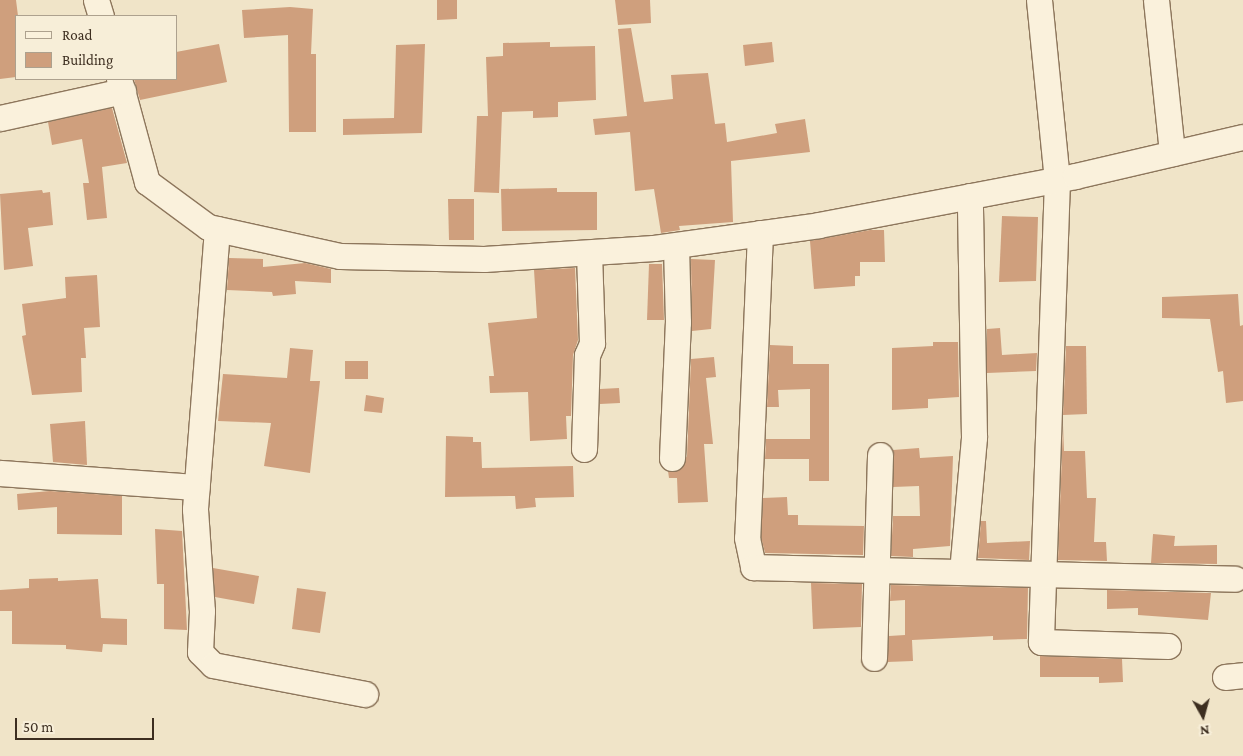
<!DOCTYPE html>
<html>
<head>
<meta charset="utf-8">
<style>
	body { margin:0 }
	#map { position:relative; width:1243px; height:756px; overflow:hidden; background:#f0e4c8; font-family:"Crimson Pro",serif }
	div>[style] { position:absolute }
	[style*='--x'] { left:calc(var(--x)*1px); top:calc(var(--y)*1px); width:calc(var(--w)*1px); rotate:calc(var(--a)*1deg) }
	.building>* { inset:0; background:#cf9f7d }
	.roads { filter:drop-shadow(1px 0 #8d765c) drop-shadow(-1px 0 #8d765c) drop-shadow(0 1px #8d765c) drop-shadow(0 -1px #8d765c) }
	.minor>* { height:25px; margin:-12.5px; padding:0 12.5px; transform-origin:12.5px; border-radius:12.5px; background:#faf1dc }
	span { translate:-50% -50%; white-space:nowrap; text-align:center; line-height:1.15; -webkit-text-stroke:4.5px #f7eed8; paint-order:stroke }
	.legend { position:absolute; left:15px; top:15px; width:162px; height:65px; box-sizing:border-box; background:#f7eed8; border:1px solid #ada18e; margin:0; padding:6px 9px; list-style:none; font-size:15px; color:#3d2e20 }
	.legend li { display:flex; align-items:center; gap:10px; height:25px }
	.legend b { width:25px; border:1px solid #ada18e }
	.north { position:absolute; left:1178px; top:691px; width:50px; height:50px; -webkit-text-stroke:4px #f7eed8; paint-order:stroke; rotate:173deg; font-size:14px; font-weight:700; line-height:20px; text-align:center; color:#3d2e20 }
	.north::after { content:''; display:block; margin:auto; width:18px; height:22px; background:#3d2e20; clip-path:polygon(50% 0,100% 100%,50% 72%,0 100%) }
	.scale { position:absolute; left:15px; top:718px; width:139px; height:22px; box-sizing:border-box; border:2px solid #3d2e20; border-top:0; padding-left:6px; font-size:15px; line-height:18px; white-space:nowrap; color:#3d2e20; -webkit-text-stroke:4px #f7eed8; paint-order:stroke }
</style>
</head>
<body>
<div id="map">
	<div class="building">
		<div style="clip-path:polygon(0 0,16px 0,18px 16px,16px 77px,0 79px)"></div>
		<div style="clip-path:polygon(437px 0,457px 0,457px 19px,437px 20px)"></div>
		<div style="clip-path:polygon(615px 0,650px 0,651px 23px,618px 25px)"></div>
		<div style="clip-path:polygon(290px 7px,313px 9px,311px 54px,316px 54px,316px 132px,289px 132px,288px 35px,244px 38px,242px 10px)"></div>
		<div style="clip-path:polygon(631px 28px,644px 102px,673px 99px,671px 75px,708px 73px,715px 124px,725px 123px,727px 142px,777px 133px,775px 124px,805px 119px,810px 152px,731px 161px,733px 222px,679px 226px,680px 230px,661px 233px,654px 189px,635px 191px,630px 132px,595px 135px,593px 119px,627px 116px,618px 29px)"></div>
		<div style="clip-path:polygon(550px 42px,550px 47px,595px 46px,596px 100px,558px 102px,558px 117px,533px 118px,533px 111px,502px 112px,499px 193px,474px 192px,477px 116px,488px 116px,486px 57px,503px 56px,503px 43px)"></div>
		<div style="clip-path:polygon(772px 42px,774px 62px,745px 66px,743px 45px)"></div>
		<div style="clip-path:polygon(219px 44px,227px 82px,140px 100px,134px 79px,176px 79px,176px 52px)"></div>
		<div style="clip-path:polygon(425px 44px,422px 133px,343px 135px,343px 119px,394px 118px,396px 45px)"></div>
		<div style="clip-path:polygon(112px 108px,127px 163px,102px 167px,107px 218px,87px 220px,83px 183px,89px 183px,82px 139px,52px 145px,48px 122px)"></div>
		<div style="clip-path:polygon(557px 188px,557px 192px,597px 192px,597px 230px,502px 231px,501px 189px)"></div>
		<div style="clip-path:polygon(42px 190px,43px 193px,50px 192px,53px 225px,28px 228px,33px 266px,4px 270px,0 194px)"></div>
		<div style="clip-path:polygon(448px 199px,474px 199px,474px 240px,449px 240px)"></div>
		<div style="clip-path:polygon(1002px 216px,1038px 217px,1036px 281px,999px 282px)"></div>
		<div style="clip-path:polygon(870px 230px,884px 230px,885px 262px,860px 262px,860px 276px,855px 276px,855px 286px,814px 289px,810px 241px)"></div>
		<div style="clip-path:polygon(229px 258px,263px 259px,263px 267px,305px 263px,331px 269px,331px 283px,295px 281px,296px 294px,273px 296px,272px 292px,227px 290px)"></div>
		<div style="clip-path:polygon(691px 259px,715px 260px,711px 329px,692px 331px)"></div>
		<div style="clip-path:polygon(649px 264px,662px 264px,664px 320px,647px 320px)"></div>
		<div style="clip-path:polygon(575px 268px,578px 340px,573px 355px,571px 416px,566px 416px,567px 439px,530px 441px,528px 392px,490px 393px,489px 376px,494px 376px,488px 323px,537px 318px,534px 270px)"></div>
		<div style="clip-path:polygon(97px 275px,100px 327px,84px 328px,86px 358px,81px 358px,82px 392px,32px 395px,22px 336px,26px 335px,22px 304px,66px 298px,65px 277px)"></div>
		<div style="clip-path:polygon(1238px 294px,1240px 326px,1243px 325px,1243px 401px,1226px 403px,1223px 371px,1218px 372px,1210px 319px,1162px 318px,1162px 297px)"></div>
		<div style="clip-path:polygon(1000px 328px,1002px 355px,1037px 353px,1036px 371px,987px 373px,987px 329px)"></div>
		<div style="clip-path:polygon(933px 342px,958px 342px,959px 397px,928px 399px,928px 408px,892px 410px,892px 348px,933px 346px)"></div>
		<div style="clip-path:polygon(770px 345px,793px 346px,793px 364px,829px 364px,829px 481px,809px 481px,809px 459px,765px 459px,766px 439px,810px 439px,810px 389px,778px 390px,779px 407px,767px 407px)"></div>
		<div style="clip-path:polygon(1066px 346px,1086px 346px,1087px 414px,1063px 415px)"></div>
		<div style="clip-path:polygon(290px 348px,313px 350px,310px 381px,320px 381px,310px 473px,264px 466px,271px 423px,218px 421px,223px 374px,287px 378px)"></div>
		<div style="clip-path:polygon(714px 357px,716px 377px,706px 378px,713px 444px,704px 444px,708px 502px,678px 503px,677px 478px,669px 478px,668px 471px,679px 470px,687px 456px,691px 359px)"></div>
		<div style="clip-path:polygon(345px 361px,368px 361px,368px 379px,345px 379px)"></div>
		<div style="clip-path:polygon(619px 388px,620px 403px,600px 404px,600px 389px)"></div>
		<div style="clip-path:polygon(366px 395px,384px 398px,382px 413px,364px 411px)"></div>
		<div style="clip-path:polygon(85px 421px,87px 465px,53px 462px,50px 424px)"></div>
		<div style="clip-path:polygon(1063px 425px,1064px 451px,1085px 451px,1087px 498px,1096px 498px,1094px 542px,1106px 542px,1107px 561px,1058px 560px)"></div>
		<div style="clip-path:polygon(446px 436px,473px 437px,473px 442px,481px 442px,482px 468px,573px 466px,574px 497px,535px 498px,536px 507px,516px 509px,515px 496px,445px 497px)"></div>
		<div style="clip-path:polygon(919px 448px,920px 458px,953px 456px,950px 546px,913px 549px,913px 557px,891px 556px,893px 516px,920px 516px,919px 486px,893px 487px,893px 450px)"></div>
		<div style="clip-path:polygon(50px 491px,122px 496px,122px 535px,57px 534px,57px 507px,18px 510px,17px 494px)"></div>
		<div style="clip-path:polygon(787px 497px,788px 515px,798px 515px,798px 525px,864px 526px,863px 555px,765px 553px,761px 537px,763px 498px)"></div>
		<div style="clip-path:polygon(981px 521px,986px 521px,987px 543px,1030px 541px,1029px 560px,978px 558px)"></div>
		<div style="clip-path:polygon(155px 529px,182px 531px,187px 630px,164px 629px,164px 584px,157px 584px)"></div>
		<div style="clip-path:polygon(1153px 534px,1175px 536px,1174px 546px,1217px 545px,1217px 564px,1151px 563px)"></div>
		<div style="clip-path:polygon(213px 568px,259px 576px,254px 604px,215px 597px)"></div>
		<div style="clip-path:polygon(58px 578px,58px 581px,98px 579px,101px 618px,127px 619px,127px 645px,103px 644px,102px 652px,66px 649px,66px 645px,12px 644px,12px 611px,0 611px,0 590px,29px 588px,29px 579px)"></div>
		<div style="clip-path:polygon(811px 583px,862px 584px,861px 627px,813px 629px)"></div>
		<div style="clip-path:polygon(891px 585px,1028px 588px,1027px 639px,993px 640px,993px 636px,912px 640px,913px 661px,887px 662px,889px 636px,905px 635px,905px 600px,890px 601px)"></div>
		<div style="clip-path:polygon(297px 588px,326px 592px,320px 633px,292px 629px)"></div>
		<div style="clip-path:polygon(1107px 590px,1211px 593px,1208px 620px,1138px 615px,1138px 608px,1107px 609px)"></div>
		<div style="clip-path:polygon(1040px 656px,1122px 659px,1123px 682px,1099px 683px,1099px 677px,1040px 677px)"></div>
	</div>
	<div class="roads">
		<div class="minor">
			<div style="--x:96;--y:0;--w:17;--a:73"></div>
			<div style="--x:1039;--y:0;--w:181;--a:84.3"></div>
			<div style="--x:1057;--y:180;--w:462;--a:92"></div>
			<div style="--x:1041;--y:642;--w:127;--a:1.8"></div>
			<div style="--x:1156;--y:0;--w:154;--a:84"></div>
			<div style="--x:119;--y:79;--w:107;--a:74.8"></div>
			<div style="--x:147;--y:182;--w:76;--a:36.4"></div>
			<div style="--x:208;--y:227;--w:135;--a:12.4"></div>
			<div style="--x:340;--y:256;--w:144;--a:1.2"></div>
			<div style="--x:484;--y:259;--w:170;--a:-3.7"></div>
			<div style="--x:654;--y:248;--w:167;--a:-7.9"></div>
			<div style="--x:819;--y:225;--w:261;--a:-10.8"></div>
			<div style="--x:1075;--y:176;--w:172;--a:-13.1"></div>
			<div style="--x:0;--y:118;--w:126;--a:-12.4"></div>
			<div style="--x:217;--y:229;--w:281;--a:94.5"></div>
			<div style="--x:195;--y:509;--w:102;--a:86.1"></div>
			<div style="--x:202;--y:611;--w:41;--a:92.8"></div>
			<div style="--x:200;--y:652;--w:18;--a:45"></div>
			<div style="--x:213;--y:665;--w:155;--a:10.8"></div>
			<div style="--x:760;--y:233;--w:305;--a:92.4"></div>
			<div style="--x:747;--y:538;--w:30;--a:78"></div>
			<div style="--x:753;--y:567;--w:482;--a:1.4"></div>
			<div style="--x:584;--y:449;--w:94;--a:-88.2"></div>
			<div style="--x:587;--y:355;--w:13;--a:-67"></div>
			<div style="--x:592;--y:343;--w:90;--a:-91.9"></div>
			<div style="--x:672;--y:458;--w:136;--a:-87.5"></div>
			<div style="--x:678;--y:322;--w:76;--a:-91.5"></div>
			<div style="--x:0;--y:473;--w:197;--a:4.1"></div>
			<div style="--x:962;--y:572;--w:136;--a:-84.9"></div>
			<div style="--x:974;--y:437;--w:241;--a:-91"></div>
			<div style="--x:874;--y:658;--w:203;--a:-88.3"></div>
			<div style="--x:1225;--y:677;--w:18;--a:-6"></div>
		</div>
	</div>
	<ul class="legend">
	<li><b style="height:6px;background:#faf1dc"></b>Road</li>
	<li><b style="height:14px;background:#cf9f7d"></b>Building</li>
	</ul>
	<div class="north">N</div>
	<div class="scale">50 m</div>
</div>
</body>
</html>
